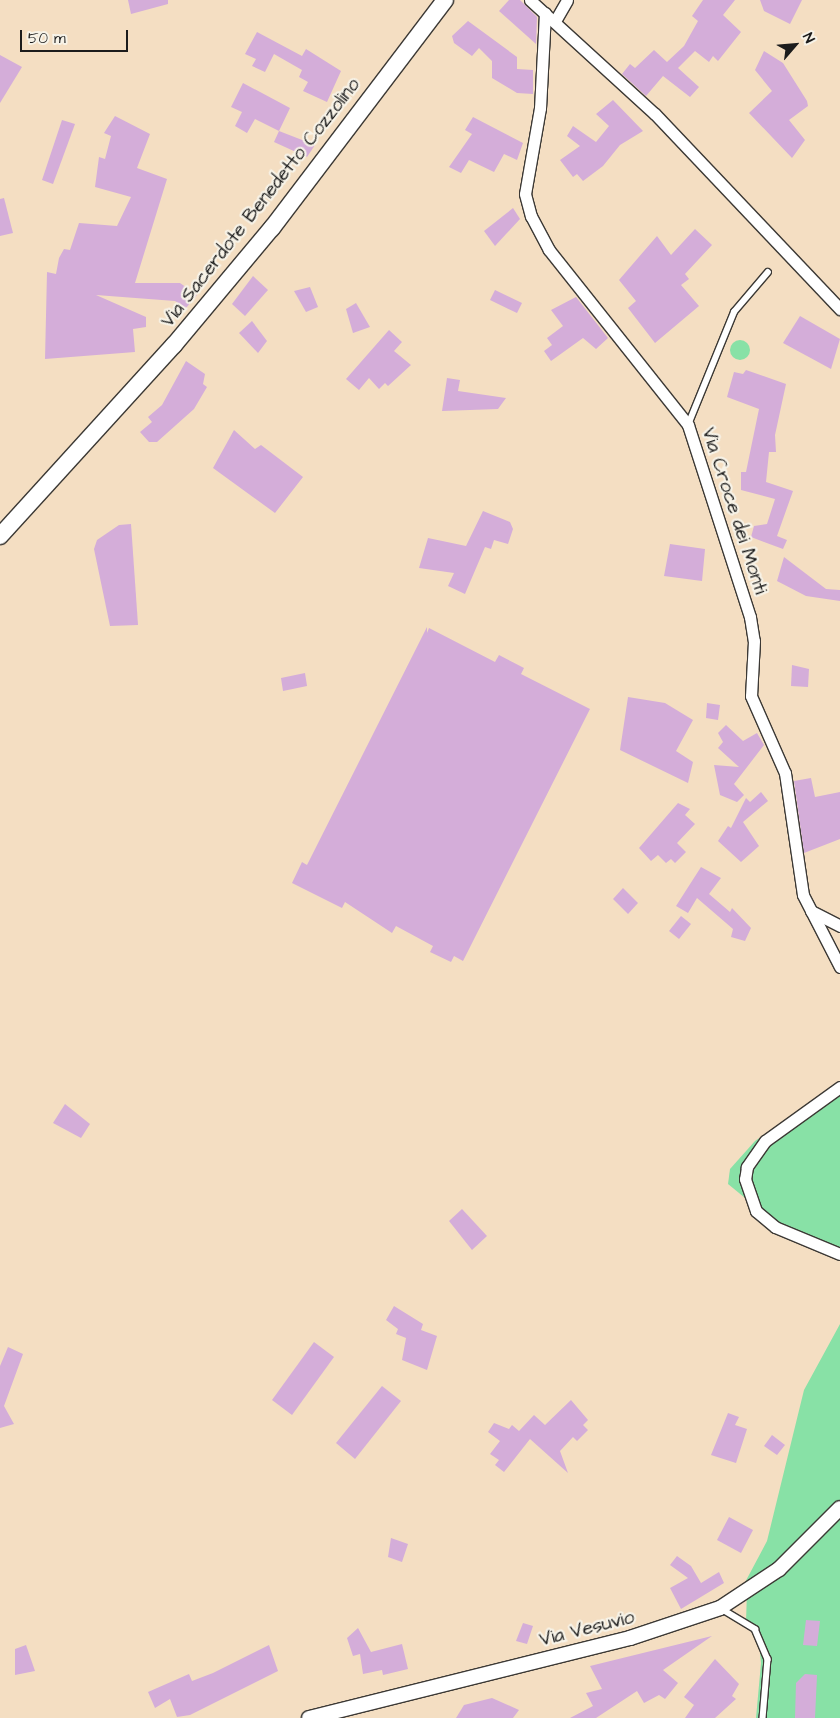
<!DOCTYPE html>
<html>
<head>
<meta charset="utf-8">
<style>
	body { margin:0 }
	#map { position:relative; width:840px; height:1718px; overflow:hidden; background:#f4dec2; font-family:"Architects Daughter",sans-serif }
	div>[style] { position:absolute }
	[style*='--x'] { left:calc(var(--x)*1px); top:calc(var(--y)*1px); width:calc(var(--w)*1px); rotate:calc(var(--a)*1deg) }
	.green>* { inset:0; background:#88e1a6 }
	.round { border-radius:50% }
	.building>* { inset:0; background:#d4add9 }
	.roads { filter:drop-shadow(1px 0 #3c3935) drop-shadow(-1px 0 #3c3935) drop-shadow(0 1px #3c3935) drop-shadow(0 -1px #3c3935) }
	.service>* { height:5.5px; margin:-2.75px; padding:0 2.75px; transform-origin:2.75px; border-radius:2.75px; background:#fff }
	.minor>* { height:11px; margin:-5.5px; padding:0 5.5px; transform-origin:5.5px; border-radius:5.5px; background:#fff }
	.tertiary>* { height:14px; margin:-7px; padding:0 7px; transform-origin:7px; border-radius:7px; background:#fff }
	.secondary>* { height:16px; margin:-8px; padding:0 8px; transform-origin:8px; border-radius:8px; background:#fff }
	span { translate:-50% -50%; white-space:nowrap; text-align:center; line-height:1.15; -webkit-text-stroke:4.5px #f7f3e8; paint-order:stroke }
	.street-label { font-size:19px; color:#1c1c1c }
	.north { position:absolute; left:770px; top:20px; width:50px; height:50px; -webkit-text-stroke:4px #f7f3e8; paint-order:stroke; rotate:63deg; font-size:14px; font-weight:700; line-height:20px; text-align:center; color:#1c1c1c }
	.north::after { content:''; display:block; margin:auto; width:18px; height:22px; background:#1c1c1c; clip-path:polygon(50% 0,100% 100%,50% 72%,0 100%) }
	.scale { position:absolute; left:20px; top:30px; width:108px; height:22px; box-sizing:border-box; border:2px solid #1c1c1c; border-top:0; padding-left:6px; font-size:15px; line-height:18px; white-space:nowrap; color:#1c1c1c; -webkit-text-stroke:4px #f7f3e8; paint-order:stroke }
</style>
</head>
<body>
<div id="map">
	<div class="green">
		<div class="round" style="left:730px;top:340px;width:20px;height:20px"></div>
		<div style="clip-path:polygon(840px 1082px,840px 1254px,795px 1239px,728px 1184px,730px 1169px,755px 1141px)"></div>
		<div style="clip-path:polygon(840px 1324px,840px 1718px,756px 1718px,761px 1663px,759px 1642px,746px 1622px,747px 1591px,742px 1588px,767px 1541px,804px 1390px)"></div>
	</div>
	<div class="building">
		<div style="clip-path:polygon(128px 0,168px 0,168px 4px,131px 14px)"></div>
		<div style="clip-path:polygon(509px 0,520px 0,537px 17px,536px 44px,499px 11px)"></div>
		<div style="clip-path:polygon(703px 0,735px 0,723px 15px,741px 32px,718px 61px,713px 56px,709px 62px,695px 51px,678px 68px,699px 87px,690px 97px,663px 76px,646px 96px,622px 74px,630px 64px,635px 68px,654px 50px,667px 62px,684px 46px,698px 21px,692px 16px)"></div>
		<div style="clip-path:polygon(760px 0,802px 0,790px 24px,764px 11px)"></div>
		<div style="clip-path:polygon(468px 21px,517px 57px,517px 69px,533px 70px,533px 94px,517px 93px,492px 78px,492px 61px,479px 48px,472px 56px,454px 43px,452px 36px)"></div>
		<div style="clip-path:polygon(257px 32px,302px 56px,306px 49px,341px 71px,327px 102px,303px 91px,308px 82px,299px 77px,302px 70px,274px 54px,265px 72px,252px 66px,256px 59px,245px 54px)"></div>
		<div style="clip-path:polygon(764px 51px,783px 63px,807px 101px,808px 106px,789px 120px,805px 140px,792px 158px,749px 113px,772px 91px,755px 70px)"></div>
		<div style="clip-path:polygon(0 55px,22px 67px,0 103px)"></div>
		<div style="clip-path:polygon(243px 83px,290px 108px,279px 131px,255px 119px,247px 133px,235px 126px,242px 112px,231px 107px)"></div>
		<div style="clip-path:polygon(613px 100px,643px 131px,620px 145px,603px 166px,583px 181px,577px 174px,573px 177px,560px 160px,580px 146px,567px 136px,573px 126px,596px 142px,609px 126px,596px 114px)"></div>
		<div style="clip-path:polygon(115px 116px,150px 134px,137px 168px,167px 179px,135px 283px,180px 283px,197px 295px,186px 308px,175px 301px,96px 295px,146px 317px,146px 327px,133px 329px,135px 352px,45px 359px,47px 272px,56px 274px,59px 258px,64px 249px,70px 250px,79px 223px,117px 226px,131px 197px,95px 187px,99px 157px,105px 159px,111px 136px,104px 133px)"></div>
		<div style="clip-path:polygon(473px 117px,523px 143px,517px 160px,504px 154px,494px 172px,469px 160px,461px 173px,449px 167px,472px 134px,465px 130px)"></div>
		<div style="clip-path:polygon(62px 120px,75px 124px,53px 184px,42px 180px)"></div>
		<div style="clip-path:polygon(279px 131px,315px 145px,307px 157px,274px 142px)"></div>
		<div style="clip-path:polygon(4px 198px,13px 233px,0 236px,0 199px)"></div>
		<div style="clip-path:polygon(513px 208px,520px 219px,495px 246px,484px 231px)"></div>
		<div style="clip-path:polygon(695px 229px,712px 245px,685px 274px,689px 279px,681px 285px,699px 306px,655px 343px,628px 308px,636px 301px,619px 280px,657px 236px,671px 255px)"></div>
		<div style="clip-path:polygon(253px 276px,268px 290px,245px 316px,232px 304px)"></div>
		<div style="clip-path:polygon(310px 287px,318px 307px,306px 312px,294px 291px)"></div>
		<div style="clip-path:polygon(495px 290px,522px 303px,517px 313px,490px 300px)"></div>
		<div style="clip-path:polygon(576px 297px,608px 338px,596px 349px,583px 338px,551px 361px,544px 351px,552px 345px,547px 338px,563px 326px,551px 310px)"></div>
		<div style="clip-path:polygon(356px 303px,370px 327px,353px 333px,346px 309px)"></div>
		<div style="clip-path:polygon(800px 316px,840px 339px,831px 369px,783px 343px)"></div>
		<div style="clip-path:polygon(252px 321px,267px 341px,258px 353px,239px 333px)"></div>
		<div style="clip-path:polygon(389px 330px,402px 342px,394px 351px,411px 365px,388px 386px,385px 383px,379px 389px,369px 378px,359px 390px,346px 379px)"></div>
		<div style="clip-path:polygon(186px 361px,205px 374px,203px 384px,207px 387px,194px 409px,157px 442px,149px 442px,140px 432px,152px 422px,148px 417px,162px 405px)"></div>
		<div style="clip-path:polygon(746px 370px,786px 384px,775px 435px,776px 452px,769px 452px,766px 482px,793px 491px,777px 536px,787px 540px,783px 549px,751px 537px,754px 526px,767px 524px,775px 499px,741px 490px,741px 472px,746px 472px,759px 409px,727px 397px,734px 372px,743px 374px)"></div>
		<div style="clip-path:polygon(447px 378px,460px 380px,458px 391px,506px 398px,498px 409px,442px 411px)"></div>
		<div style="clip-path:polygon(234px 430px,255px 449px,261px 445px,303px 477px,275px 513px,213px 468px)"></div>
		<div style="clip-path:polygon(483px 511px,510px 522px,513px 529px,508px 544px,494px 540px,491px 549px,485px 547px,465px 594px,448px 586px,454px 573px,419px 568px,428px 538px,466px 546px)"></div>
		<div style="clip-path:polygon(131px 524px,138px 625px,110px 626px,94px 549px,97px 540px,119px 525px)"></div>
		<div style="clip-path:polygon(670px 544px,705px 549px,702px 581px,664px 576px)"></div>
		<div style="clip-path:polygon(784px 557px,826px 589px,840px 590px,840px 601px,806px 596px,777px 581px)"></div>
		<div style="clip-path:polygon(427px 627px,427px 633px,429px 628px,495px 662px,499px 655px,524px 668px,521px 674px,590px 709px,463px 961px,454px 956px,451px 962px,430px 952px,433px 946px,396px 926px,392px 933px,345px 902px,342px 908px,292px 883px,302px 862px,307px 865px)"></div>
		<div style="clip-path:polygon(792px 665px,809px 669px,808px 687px,791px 686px)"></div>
		<div style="clip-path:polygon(305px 673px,307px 686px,283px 691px,281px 678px)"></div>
		<div style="clip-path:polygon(628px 697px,665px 703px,693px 720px,676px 751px,693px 762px,688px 783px,620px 750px)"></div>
		<div style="clip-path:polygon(707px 703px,720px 705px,718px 720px,706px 718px)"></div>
		<div style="clip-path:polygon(726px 725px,743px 741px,757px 733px,764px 745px,734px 784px,744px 795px,737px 802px,720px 795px,714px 765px,739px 767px,718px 748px,723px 742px,718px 733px)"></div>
		<div style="clip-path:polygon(811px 778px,815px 797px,840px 792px,840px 839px,804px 853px,794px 781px)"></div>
		<div style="clip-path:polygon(761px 792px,768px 801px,743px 822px,759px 846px,741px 862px,718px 841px,728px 826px,731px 828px,746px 798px,750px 802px)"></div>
		<div style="clip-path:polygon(678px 803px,690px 809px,685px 815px,695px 824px,677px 843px,686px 852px,675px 863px,671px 859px,666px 863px,658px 855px,651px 861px,639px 848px)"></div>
		<div style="clip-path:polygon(701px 867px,721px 878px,709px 894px,730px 912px,732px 908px,751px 928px,745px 941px,731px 937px,733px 929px,697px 898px,688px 913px,676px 906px)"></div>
		<div style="clip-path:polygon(623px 888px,638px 903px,628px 914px,613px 899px)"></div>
		<div style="clip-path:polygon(681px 916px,691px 924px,679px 939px,669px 931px)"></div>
		<div style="clip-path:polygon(65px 1104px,90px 1124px,81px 1138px,53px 1123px)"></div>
		<div style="clip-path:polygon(462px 1209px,487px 1236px,472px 1250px,449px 1221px)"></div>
		<div style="clip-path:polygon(394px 1306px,423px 1324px,421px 1330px,437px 1336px,427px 1370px,402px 1360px,406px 1338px,396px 1334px,398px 1329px,386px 1320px)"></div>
		<div style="clip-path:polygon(314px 1342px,334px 1357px,292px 1415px,272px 1400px)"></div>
		<div style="clip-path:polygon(8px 1347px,23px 1354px,4px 1406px,14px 1424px,0 1428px,0 1366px)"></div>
		<div style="clip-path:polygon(382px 1386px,401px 1401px,355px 1459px,336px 1443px)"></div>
		<div style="clip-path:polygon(571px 1400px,588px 1420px,583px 1425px,588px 1430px,577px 1441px,573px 1437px,560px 1451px,568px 1473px,530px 1439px,504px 1472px,495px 1465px,499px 1460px,490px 1454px,500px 1441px,488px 1432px,494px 1423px,509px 1429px,512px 1425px,519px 1431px,534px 1415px,545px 1425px)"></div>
		<div style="clip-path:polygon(728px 1413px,739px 1417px,735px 1425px,747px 1429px,736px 1463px,711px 1455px)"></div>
		<div style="clip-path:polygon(772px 1435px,785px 1445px,777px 1455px,764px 1446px)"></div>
		<div style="clip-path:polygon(729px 1517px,753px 1530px,741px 1553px,717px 1540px)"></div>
		<div style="clip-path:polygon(391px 1538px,408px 1544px,402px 1562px,388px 1557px)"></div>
		<div style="clip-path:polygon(677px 1556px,691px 1566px,701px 1583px,719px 1572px,724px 1583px,681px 1609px,670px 1588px,688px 1578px,670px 1565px)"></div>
		<div style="clip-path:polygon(806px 1620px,820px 1621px,817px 1646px,803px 1645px)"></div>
		<div style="clip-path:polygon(523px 1623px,533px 1626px,527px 1644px,516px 1641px)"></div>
		<div style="clip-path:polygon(358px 1628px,371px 1652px,402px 1644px,408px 1669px,383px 1675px,382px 1670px,363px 1674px,360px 1654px,353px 1656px,347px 1638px)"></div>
		<div style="clip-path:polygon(712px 1636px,663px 1670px,678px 1683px,665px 1699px,659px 1695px,644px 1703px,637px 1691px,596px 1718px,570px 1718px,593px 1706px,586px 1693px,602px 1689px,590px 1666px)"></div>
		<div style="clip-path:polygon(26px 1645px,35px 1671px,15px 1675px,15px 1649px)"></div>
		<div style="clip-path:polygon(269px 1645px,278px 1671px,190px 1715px,177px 1717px,170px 1699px,155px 1708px,148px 1692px,189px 1674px,192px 1681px,213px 1673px)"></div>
		<div style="clip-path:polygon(715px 1659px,739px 1684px,732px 1696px,736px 1699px,715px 1718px,685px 1718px,694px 1705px,684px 1697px)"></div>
		<div style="clip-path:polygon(805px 1674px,817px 1675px,815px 1718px,795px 1718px,796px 1683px)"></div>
		<div style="clip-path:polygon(492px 1698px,519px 1710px,513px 1718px,456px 1718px,464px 1705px)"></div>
	</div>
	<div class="roads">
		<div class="service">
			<div style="--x:688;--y:425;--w:122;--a:-67.8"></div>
			<div style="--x:734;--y:312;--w:52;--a:-49.6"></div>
			<div style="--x:722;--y:1609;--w:39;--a:31"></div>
			<div style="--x:755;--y:1629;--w:33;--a:67"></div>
			<div style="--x:768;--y:1659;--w:59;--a:94.8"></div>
		</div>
		<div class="minor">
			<div style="--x:530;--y:0;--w:169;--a:42.4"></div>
			<div style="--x:655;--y:114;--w:269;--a:46.5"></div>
			<div style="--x:545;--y:13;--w:95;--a:93"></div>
			<div style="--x:540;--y:108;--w:87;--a:99.9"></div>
			<div style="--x:525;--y:194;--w:23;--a:75"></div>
			<div style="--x:531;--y:216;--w:38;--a:62"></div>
			<div style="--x:549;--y:250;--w:223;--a:51.5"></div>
			<div style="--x:688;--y:425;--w:202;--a:72.1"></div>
			<div style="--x:750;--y:617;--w:24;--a:81"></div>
			<div style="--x:754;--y:641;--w:55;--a:93.1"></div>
			<div style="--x:751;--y:696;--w:84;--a:66.2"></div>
			<div style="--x:785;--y:773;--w:123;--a:81.6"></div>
			<div style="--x:803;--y:895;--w:81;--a:62.8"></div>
			<div style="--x:555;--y:21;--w:24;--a:-60"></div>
			<div style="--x:811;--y:911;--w:33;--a:27"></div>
			<div style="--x:840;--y:1087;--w:92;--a:144.2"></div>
			<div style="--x:765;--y:1141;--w:32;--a:125"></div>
			<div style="--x:747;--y:1167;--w:12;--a:99"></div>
			<div style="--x:745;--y:1179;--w:34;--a:71"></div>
			<div style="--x:756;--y:1211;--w:25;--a:40"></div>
			<div style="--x:775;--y:1227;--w:70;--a:22.6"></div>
		</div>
		<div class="tertiary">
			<div style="--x:309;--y:1718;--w:331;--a:-14"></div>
			<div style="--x:630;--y:1638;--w:95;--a:-18.4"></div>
			<div style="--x:720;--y:1608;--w:71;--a:-33.5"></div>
			<div style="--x:779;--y:1569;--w:86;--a:-45"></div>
		</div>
		<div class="secondary">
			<div style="--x:0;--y:536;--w:258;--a:-47.7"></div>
			<div style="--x:174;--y:345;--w:153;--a:-50.1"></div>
			<div style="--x:272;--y:228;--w:286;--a:-52.8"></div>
		</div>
	</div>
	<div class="street-label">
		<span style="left:261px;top:203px;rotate:-52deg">Via Sacerdote Benedetto Cozzolino</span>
		<span style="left:734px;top:511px;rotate:72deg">Via Croce dei Monti</span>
		<span style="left:587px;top:1629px;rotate:-14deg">Via Vesuvio</span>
	</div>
	<div class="north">N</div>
	<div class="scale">50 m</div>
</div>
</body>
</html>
